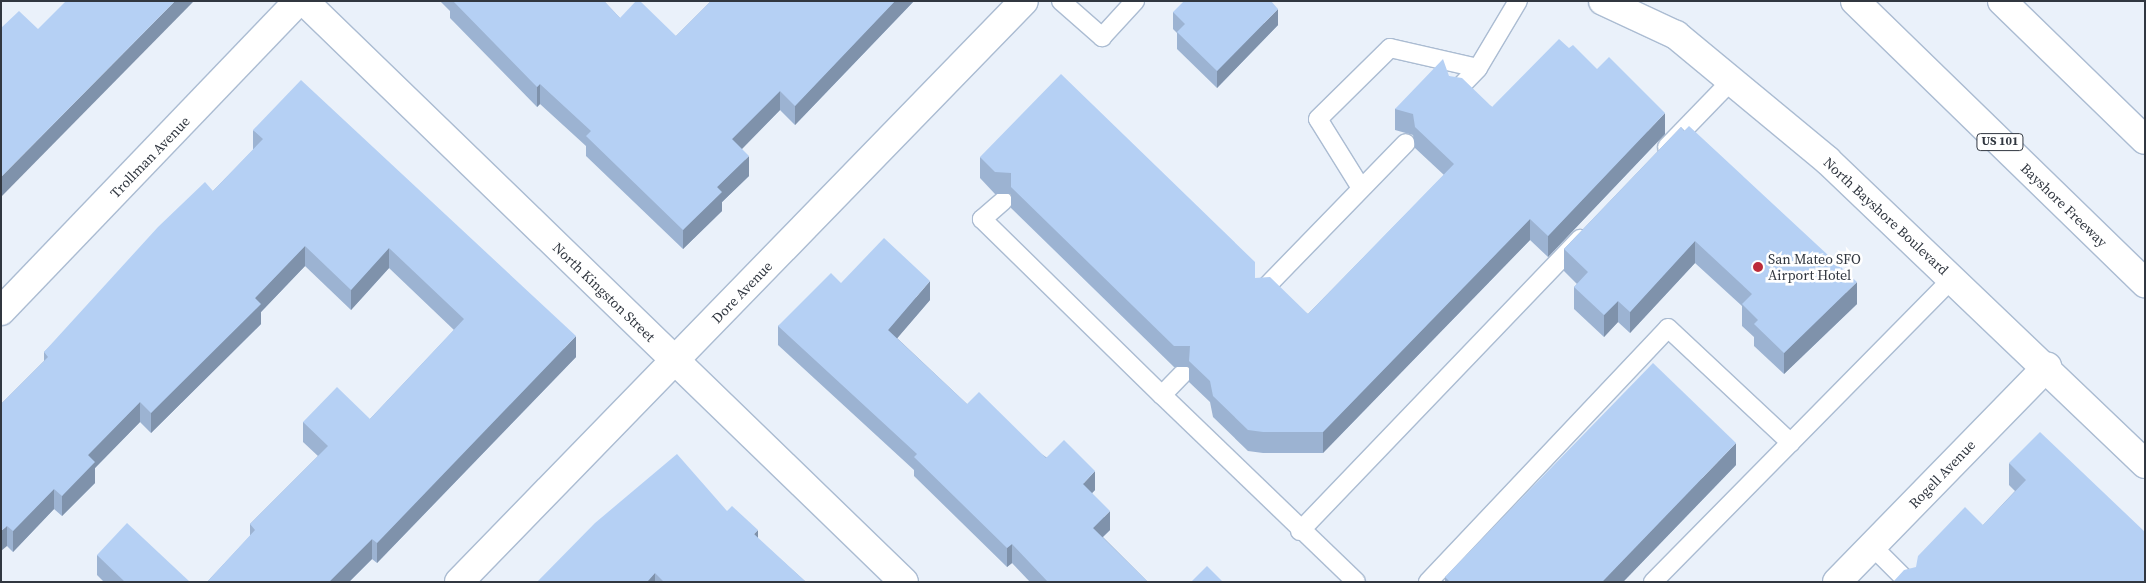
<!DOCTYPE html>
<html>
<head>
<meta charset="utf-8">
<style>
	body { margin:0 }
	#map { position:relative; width:2146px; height:583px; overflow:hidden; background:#eaf1fa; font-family:"Source Serif 4",serif }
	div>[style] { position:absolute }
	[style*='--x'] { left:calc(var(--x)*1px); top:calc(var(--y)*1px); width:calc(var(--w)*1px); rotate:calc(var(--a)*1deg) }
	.roads { filter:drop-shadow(1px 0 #abbcd2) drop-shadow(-1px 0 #abbcd2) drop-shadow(0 1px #abbcd2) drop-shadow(0 -1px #abbcd2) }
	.service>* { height:18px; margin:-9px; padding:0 9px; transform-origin:9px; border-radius:9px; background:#fff }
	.minor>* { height:28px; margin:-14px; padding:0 14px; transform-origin:14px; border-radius:14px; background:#fff }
	.tertiary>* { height:28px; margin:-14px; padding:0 14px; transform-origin:14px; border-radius:14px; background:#fff }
	.motorway>* { height:28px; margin:-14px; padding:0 14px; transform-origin:14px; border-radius:14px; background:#fff }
	.wall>* { inset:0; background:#9cb3d2 }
	.shaded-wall>* { inset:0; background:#7f92ab }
	.building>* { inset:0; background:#b5d0f4 }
	.dots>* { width:14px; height:14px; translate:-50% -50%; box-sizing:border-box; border:2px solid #fff; border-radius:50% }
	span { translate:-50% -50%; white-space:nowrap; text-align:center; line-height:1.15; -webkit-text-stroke:5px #fff; paint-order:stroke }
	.shield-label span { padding:1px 4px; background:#fff; border:1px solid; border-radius:4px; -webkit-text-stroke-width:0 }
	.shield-label { font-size:12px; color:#313740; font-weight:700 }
	.street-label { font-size:14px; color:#313740 }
	.poi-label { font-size:14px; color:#313740 }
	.left { translate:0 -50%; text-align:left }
	.frame { position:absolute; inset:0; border:2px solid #313740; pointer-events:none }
</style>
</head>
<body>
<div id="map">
	<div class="roads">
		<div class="service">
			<div style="--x:1061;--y:1;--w:55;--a:41.3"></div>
			<div style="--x:1102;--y:37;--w:49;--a:-47.5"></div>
			<div style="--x:1457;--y:90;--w:30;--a:-46"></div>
			<div style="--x:1478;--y:68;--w:78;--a:-59.2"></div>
			<div style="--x:1667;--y:147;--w:92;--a:-45.9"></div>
			<div style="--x:1361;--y:188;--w:81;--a:-121.9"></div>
			<div style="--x:1318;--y:119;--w:101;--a:-44.6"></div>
			<div style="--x:1390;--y:48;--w:90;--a:12.8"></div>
			<div style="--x:1003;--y:201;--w:28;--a:139"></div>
			<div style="--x:982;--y:219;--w:252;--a:44.4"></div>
			<div style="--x:1162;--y:395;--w:29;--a:-46"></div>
			<div style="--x:1262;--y:291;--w:206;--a:-45.8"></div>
			<div style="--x:1162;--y:395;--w:269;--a:43.9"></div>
			<div style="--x:1300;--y:531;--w:405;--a:-46.2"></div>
			<div style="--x:1872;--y:546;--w:51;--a:45"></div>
			<div style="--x:1428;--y:582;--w:349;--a:-46.6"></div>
			<div style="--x:1668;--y:328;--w:168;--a:43.1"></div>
			<div style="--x:1653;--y:582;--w:427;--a:-45.4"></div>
		</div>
		<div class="minor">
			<div style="--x:304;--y:1;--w:835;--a:44.08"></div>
			<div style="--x:1;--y:311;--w:429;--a:-46.2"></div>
			<div style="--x:459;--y:582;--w:810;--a:-45.8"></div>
			<div style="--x:1837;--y:582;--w:301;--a:-45.7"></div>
		</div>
		<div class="tertiary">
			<div style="--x:1603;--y:1;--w:81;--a:25"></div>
			<div style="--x:1676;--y:35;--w:196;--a:39.6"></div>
			<div style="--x:1827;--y:160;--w:440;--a:43.7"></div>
		</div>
		<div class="motorway">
			<div style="--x:1855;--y:1;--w:405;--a:44.2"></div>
			<div style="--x:2002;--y:1;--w:199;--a:44.2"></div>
		</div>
	</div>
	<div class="wall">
		<div style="clip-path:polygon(440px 1px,604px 1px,620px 18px,676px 36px,711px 1px,914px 1px,795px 125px,780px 110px,742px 149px,749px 176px,722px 202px,722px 211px,683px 249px,586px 156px,586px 146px,540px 104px,537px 107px,450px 18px,450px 11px)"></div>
		<div style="clip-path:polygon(1173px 12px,1278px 25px,1217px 88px,1177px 49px,1177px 33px,1173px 29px)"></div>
		<div style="clip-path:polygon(1449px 76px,1492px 107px,1665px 134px,1548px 257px,1530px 240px,1323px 453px,1263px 453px,1248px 451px,1213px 417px,1210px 402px,1189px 382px,1189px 367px,1174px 367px,1011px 208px,1011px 194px,995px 194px,980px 178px,980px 157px,1255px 278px,1308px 314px,1444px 175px,1415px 148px,1413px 135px,1395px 130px,1395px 109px)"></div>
		<div style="clip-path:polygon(1681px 127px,1857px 304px,1784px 374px,1754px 346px,1754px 337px,1742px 326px,1742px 306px,1695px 263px,1630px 333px,1618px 322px,1604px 337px,1574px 309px,1574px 287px,1577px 284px,1564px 271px,1564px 249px)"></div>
		<div style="clip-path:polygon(253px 130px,576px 357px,377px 563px,372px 559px,349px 582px,207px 582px,250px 536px,250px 524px,318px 456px,303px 442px,303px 422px,370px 419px,454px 330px,389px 268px,351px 310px,305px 266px,261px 312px,261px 324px,151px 433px,140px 422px,95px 468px,95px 483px,62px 516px,54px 509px,13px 552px,7px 546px,1px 404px,44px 361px,44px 352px,213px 191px,253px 150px)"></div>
		<div style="clip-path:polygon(841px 283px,930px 300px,897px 338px,967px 404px,1095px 490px,1092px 493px,1110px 530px,1103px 537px,1148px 582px,1030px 582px,1012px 563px,1007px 567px,914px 476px,914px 470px,778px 345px,778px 326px)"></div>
		<div style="clip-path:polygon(2009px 463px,2145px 532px,1916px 567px,1983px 525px,2015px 491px,2009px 485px)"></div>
		<div style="clip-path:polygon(1736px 465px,1623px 582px,1445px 582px,1445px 577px)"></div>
		<div style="clip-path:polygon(727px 511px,806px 582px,537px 582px)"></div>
		<div style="clip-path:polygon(97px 555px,190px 582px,104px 582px,97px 575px)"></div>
	</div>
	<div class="shaded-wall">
		<div style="clip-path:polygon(175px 1px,194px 1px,1px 197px,1px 177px)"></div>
		<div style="clip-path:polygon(895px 1px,914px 1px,795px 125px,795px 106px)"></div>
		<div style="clip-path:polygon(1278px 9px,1278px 25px,1217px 88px,1217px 71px)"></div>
		<div style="clip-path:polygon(540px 84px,540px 104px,537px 107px,537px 87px)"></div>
		<div style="clip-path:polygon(780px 91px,780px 110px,732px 159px,732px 139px)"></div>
		<div style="clip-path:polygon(1665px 113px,1665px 134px,1548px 257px,1548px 236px)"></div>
		<div style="clip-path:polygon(749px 156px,749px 176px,722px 202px,722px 211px,683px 249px,683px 230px,717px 187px)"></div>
		<div style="clip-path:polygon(1530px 219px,1530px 240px,1323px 453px,1323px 432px)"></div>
		<div style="clip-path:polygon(1695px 241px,1695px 263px,1630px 333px,1630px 312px)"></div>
		<div style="clip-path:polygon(305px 246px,305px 266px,261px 312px,261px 324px,151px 433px,151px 413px,255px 298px)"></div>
		<div style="clip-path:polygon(389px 248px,389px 268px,351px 310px,351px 290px)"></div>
		<div style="clip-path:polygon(930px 281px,930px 300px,888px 349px,888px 330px)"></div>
		<div style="clip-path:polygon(1857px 282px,1857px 304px,1784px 374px,1784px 353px)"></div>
		<div style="clip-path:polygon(1618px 301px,1618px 322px,1604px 337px,1604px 315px)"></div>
		<div style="clip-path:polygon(576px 336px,576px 357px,377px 563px,377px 543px)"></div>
		<div style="clip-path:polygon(140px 402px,140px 422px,95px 468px,95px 483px,62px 516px,62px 496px,88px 455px)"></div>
		<div style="clip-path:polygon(1736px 443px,1736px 465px,1623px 582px,1602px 582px)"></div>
		<div style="clip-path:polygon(1095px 471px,1095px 490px,1083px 502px,1083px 484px)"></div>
		<div style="clip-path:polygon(54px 489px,54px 509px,13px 552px,13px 531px)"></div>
		<div style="clip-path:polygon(1110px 511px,1110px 530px,1093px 546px,1093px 528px)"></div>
		<div style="clip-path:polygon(7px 526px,7px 546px,1px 551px,1px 531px)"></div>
		<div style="clip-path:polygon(758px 530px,758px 549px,754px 534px)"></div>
		<div style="clip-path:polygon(372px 539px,372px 559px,349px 582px,329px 582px)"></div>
		<div style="clip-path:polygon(1012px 544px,1012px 563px,1007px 567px,1007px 548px)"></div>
		<div style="clip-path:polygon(655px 573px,655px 582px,647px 582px)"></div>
	</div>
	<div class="building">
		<div style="clip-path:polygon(66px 1px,175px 1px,1px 177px,1px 28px,19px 11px,38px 29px)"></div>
		<div style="clip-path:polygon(453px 1px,604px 1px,620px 18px,636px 1px,640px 1px,676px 36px,711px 1px,895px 1px,795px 106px,780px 91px,732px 139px,749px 156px,717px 187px,722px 192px,683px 230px,586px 136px,591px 131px,540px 84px,537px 87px)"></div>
		<div style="clip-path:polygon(1184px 1px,1271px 1px,1278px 9px,1217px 71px,1177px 32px,1185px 24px,1173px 12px)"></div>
		<div style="clip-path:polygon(1559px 39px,1569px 48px,1573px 45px,1597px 69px,1609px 57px,1665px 113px,1548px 236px,1530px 219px,1323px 432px,1263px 432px,1248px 430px,1213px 396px,1210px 381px,1189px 361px,1190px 346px,1174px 346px,1011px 187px,1011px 173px,995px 172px,980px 157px,1061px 74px,1255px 262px,1255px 278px,1270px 277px,1308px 314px,1454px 164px,1415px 127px,1413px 114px,1395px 109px,1443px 59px,1449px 76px,1462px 78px,1492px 107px)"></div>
		<div style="clip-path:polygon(301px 80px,576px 336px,377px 543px,372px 539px,329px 582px,207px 582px,255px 530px,250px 524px,328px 446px,303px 422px,337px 387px,370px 419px,464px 319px,389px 248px,351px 290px,305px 246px,255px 298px,261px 304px,151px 413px,140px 402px,88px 455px,95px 462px,62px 496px,54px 489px,13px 531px,7px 526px,1px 531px,1px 404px,48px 357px,44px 352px,158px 227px,205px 182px,213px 191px,263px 139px,253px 130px)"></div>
		<div style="clip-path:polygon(1689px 126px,1857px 282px,1784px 353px,1754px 324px,1758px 320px,1742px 304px,1752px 294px,1695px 241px,1630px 312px,1618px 301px,1604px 315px,1574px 287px,1588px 272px,1564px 249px,1681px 127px,1684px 131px)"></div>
		<div style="clip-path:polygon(884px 238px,930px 281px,888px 330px,967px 404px,979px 392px,1046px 458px,1064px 440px,1095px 471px,1083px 484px,1110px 511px,1093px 528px,1148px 582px,1048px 582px,1012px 544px,1007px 548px,914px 457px,917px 454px,778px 326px,831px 273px,841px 283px)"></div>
		<div style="clip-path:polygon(1653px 363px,1736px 443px,1602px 582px,1450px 582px,1445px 577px)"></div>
		<div style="clip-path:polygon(2040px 432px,2145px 532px,2145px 582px,1893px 582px,1904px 570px,1916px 567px,1918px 556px,1965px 507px,1983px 525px,2026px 480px,2009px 463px)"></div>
		<div style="clip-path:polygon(677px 454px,727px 511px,732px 506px,758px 530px,754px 534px,806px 582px,664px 582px,655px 573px,647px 582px,537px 582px,595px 523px)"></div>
		<div style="clip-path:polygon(127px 523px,190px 582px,125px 582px,97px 555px)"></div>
		<div style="clip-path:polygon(1207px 566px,1223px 582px,1191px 582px)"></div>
	</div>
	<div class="dots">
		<div style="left:1758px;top:267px;background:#bc2b3a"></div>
	</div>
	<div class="shield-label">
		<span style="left:2000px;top:142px">US 101</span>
	</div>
	<div class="street-label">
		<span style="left:150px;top:157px;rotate:-46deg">Trollman Avenue</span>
		<span style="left:2064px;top:205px;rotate:44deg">Bayshore Freeway</span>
		<span style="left:1886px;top:216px;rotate:43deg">North Bayshore Boulevard</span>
		<span style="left:604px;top:292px;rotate:44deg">North Kingston Street</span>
		<span style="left:742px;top:292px;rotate:-46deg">Dore Avenue</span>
		<span style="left:1942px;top:474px;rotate:-46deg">Rogell Avenue</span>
	</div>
	<div class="poi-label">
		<span class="left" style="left:1768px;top:267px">San Mateo SFO<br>Airport Hotel</span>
	</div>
	<div class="frame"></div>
</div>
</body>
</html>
